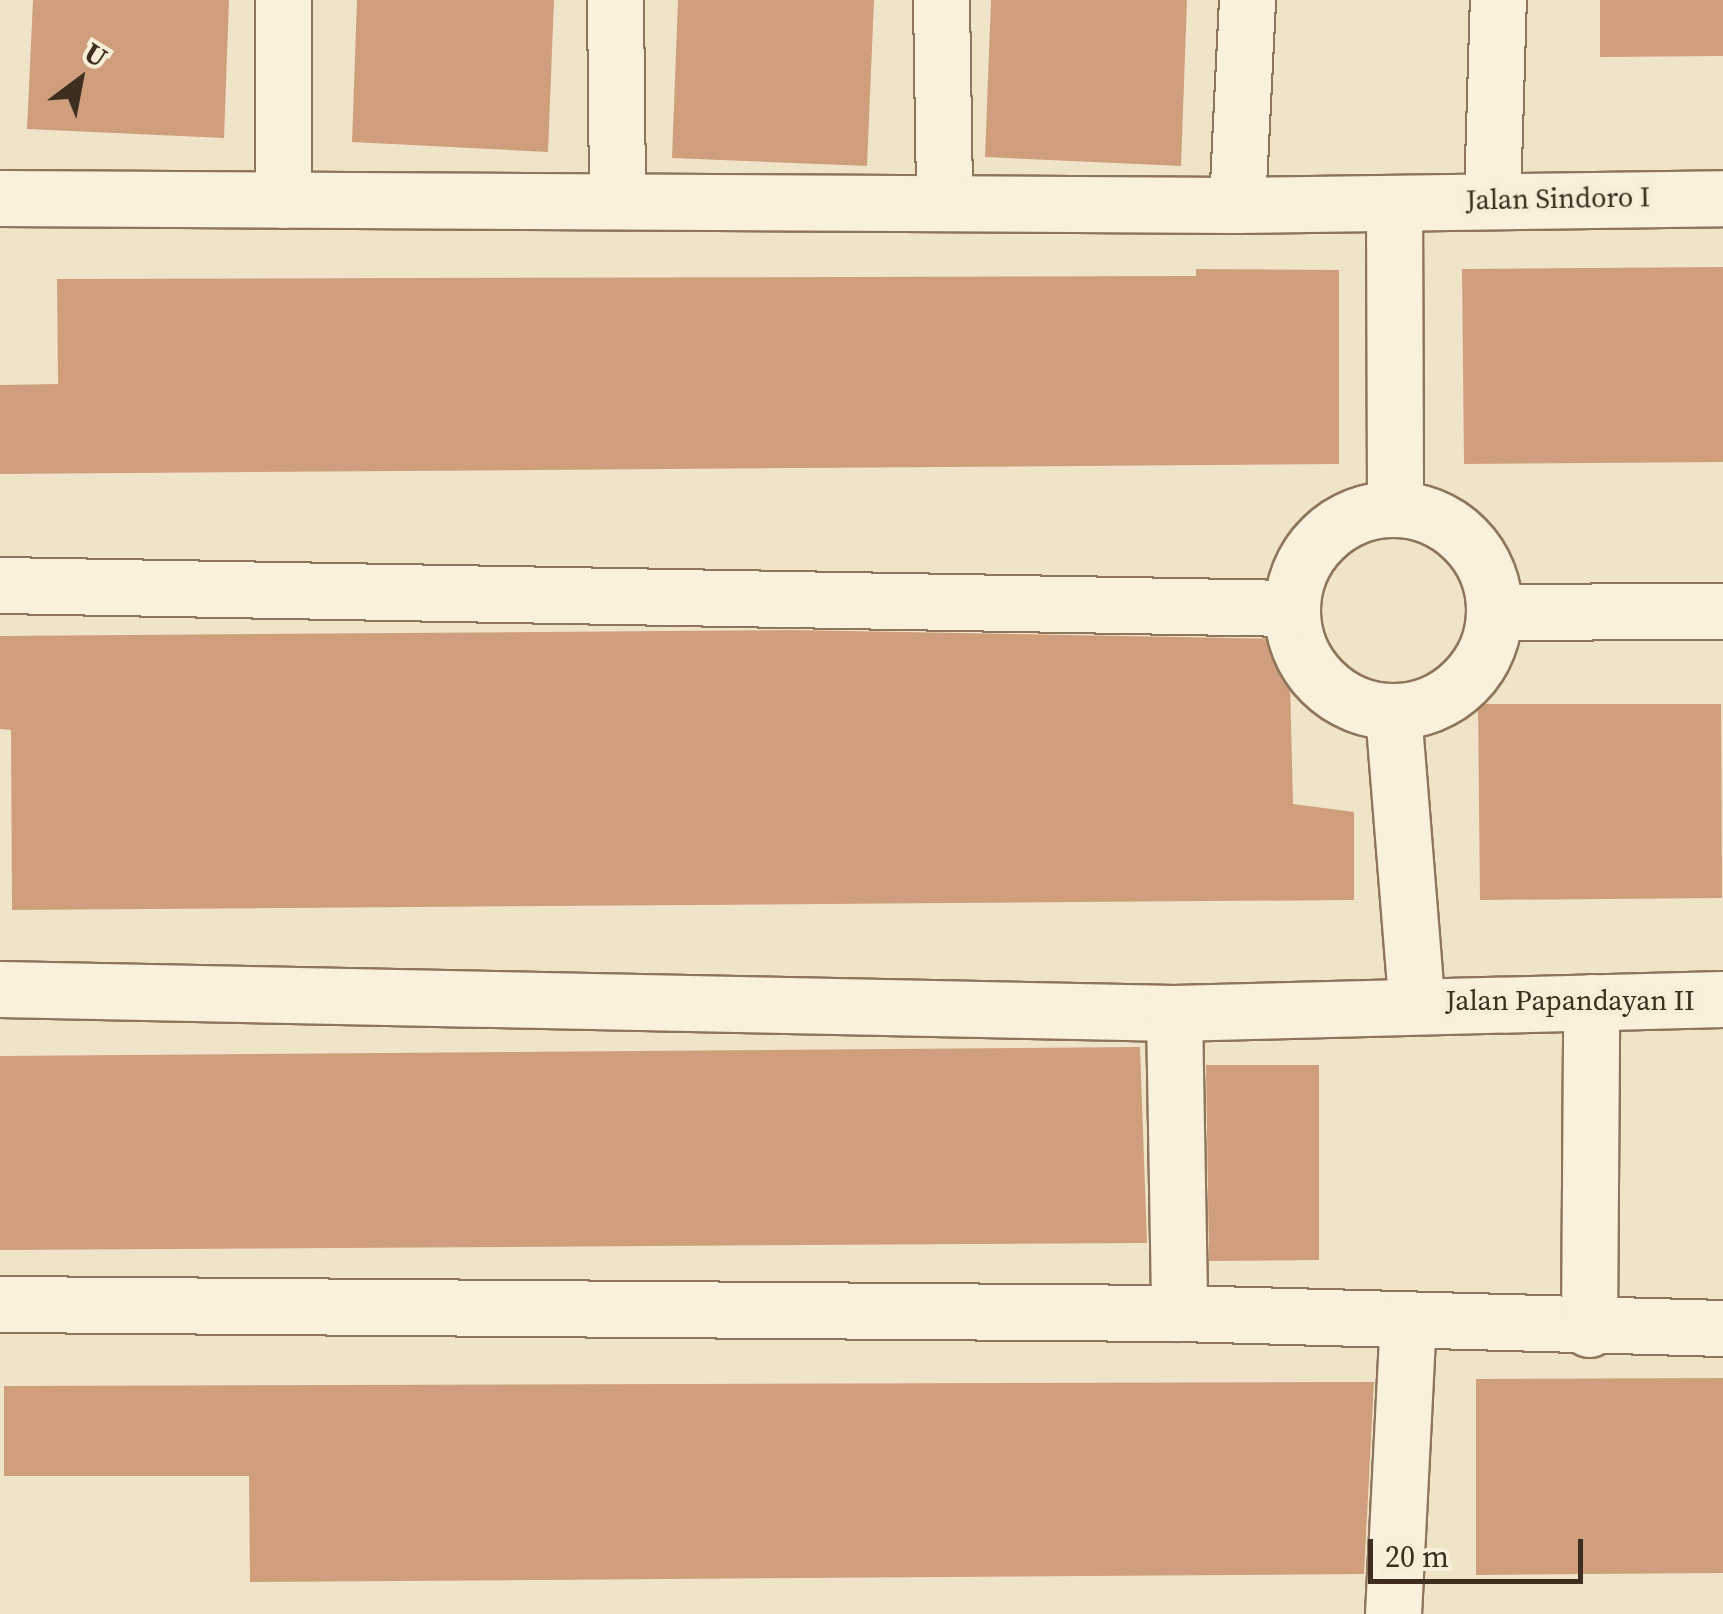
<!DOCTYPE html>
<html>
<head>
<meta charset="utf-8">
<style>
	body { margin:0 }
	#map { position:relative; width:1723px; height:1614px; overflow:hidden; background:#f0e4c8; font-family:"Source Serif 4",serif }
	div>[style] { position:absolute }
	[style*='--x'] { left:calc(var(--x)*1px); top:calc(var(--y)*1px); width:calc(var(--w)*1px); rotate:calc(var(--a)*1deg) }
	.building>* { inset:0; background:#cf9f7d }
	.roads { filter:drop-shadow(2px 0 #8d765c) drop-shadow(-2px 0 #8d765c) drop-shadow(0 2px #8d765c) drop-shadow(0 -2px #8d765c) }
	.minor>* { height:55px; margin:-27.5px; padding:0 27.5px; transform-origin:27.5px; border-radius:27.5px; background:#faf1dc }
	.minor>.ring { margin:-27.5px; padding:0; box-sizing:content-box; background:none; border:55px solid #faf1dc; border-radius:50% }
	span { translate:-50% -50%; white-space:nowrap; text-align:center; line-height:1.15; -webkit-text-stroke:8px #f7eed8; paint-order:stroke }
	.street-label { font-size:28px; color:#3d2e20 }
	.north { position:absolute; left:30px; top:30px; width:100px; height:100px; -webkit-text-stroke:8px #f7eed8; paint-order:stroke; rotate:32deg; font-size:28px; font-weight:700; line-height:40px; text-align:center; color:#3d2e20 }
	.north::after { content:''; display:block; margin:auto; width:35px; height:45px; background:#3d2e20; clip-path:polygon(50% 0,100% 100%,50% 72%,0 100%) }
	.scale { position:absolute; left:1368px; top:1539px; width:215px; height:45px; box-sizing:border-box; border:5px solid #3d2e20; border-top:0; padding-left:12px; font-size:30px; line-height:35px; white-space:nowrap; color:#3d2e20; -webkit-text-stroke:8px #f7eed8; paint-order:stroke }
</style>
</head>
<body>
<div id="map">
	<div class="building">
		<div style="clip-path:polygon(33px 0,229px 0,224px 138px,27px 129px)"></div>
		<div style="clip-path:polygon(357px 0,554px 0,548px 152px,352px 142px)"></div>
		<div style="clip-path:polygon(678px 0,874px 0,867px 166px,672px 158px)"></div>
		<div style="clip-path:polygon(991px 0,1187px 0,1181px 166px,985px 157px)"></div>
		<div style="clip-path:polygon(1600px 0,1723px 0,1723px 56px,1600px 57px)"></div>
		<div style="clip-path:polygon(1723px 267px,1723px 462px,1464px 464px,1462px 269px)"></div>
		<div style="clip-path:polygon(1196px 269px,1339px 270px,1339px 464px,0 474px,0 385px,58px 384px,57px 279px,1196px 276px)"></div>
		<div style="clip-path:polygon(791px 630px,1289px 639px,1293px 804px,1354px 812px,1354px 900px,12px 910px,11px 730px,0 729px,0 636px)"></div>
		<div style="clip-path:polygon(1478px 704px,1721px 704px,1722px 898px,1480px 900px)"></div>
		<div style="clip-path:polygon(1140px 1047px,1147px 1243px,0 1250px,0 1056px)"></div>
		<div style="clip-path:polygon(1206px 1065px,1319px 1065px,1319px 1260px,1209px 1261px)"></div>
		<div style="clip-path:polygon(1723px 1378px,1723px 1573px,1476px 1575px,1476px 1379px)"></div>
		<div style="clip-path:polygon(1374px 1382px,1364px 1574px,250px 1582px,249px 1476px,4px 1476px,4px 1386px)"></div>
	</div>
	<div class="roads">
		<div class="minor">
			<div style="--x:615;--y:0;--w:199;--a:89.4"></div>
			<div style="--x:941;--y:0;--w:199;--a:89.1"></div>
			<div style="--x:1492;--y:197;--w:197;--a:-88.3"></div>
			<div style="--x:0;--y:198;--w:1237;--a:0.32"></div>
			<div style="--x:1237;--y:205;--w:486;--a:-0.8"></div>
			<div style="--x:283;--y:200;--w:200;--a:-90"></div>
			<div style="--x:1394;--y:203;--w:304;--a:89.8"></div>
			<div style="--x:1237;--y:205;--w:205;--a:-87.2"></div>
			<div class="ring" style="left:1292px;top:509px;width:147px;height:147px"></div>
			<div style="--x:0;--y:585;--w:1288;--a:1.02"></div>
			<div style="--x:1497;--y:612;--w:226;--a:-0.3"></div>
			<div style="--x:1393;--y:712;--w:290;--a:85.4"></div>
			<div style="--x:0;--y:989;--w:1174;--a:1.17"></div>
			<div style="--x:1174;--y:1013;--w:549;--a:-1.46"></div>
			<div style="--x:1174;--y:1013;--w:300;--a:89"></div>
			<div style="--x:0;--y:1304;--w:1179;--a:0.44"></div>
			<div style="--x:1179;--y:1313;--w:544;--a:1.58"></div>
			<div style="--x:1589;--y:1329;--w:327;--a:-89.6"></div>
			<div style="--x:1393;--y:1614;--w:294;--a:-87.1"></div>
		</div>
	</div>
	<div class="street-label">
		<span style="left:1558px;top:198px;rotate:-1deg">Jalan Sindoro I</span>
		<span style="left:1570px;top:1000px">Jalan Papandayan II</span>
	</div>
	<div class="north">U</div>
	<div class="scale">20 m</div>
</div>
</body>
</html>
